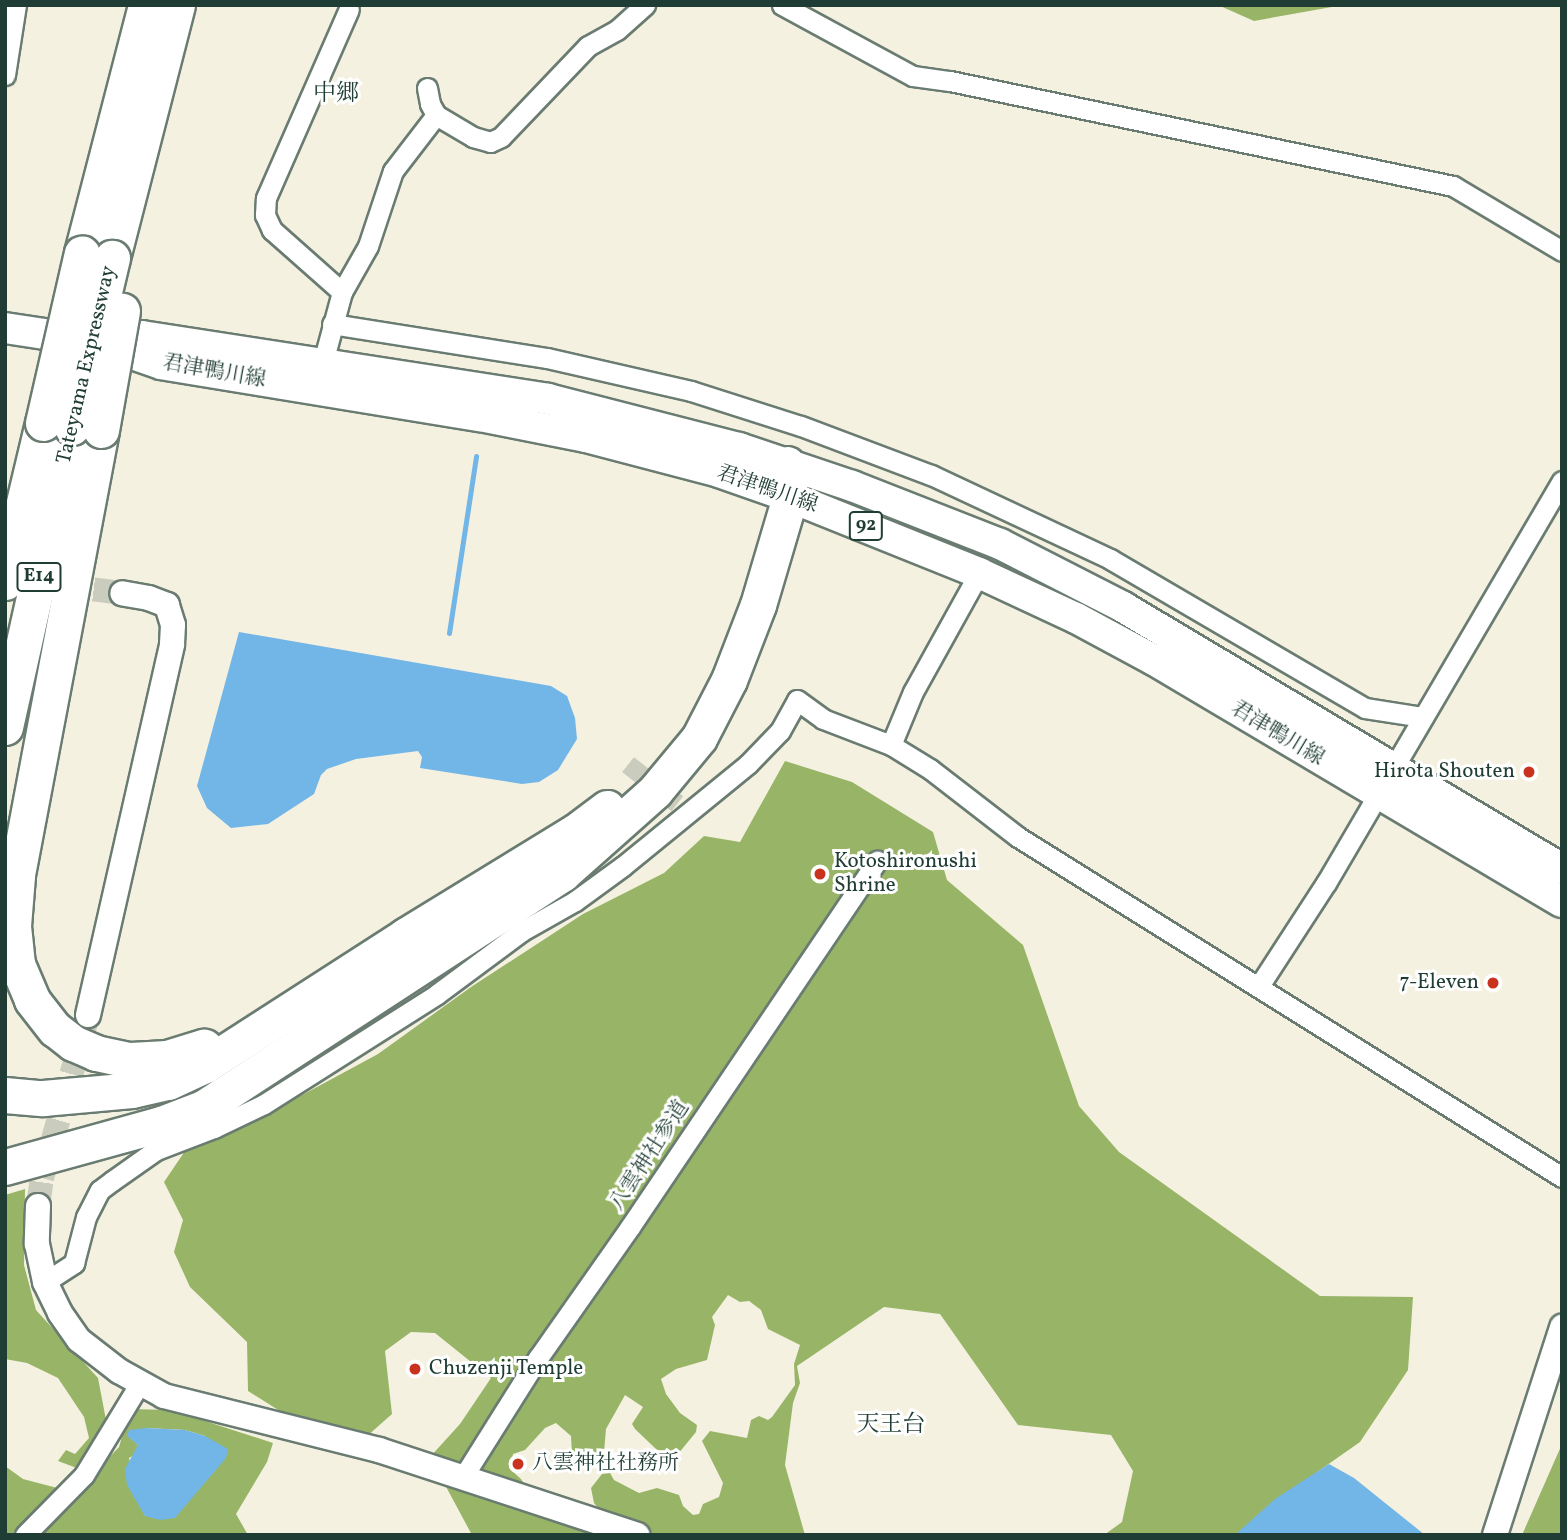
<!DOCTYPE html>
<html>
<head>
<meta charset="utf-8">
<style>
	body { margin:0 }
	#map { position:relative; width:1567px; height:1540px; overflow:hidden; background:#f5f1e1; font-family:Vollkorn,"Noto Serif JP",serif }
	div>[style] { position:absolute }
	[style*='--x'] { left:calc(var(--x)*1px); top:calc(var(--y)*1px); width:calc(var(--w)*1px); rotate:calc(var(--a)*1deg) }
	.forest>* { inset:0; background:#98b567 }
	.water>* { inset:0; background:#72b5e7 }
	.stream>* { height:5px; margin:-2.5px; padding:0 2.5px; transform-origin:2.5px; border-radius:2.5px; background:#72b5e7 }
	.minor-tunnel>* { height:19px; margin-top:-9.5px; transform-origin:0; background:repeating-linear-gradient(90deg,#cacdbe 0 19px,transparent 0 29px) }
	.tertiary-tunnel>* { height:24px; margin-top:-12px; transform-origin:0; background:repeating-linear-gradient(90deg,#cacdbe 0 24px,transparent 0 36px) }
	.roads { filter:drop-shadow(2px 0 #6a7c71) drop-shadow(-2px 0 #6a7c71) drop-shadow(0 2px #6a7c71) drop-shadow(0 -2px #6a7c71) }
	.minor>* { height:19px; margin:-9.5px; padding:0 9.5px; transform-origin:9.5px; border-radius:9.5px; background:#fff }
	.tertiary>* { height:24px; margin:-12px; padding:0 12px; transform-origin:12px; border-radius:12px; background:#fff }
	.primary>* { height:30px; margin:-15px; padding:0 15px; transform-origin:15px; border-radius:15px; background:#fff }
	.motorway>* { height:35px; margin:-17.5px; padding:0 17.5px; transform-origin:17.5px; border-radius:17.5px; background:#fff }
	.bridges { filter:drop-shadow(2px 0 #6a7c71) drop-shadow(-2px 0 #6a7c71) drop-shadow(0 2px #6a7c71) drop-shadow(0 -2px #6a7c71) }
	.motorway-bridge>* { height:35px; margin:-17.5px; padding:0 17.5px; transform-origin:17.5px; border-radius:17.5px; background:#fff }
	.dots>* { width:19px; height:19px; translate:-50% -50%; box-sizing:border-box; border:4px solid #fff; border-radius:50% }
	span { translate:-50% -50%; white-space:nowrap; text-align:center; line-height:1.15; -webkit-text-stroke:6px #fff; paint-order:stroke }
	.shield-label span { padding:2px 5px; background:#fff; border:2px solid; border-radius:5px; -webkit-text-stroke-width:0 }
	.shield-label { font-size:19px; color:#1f3d34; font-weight:700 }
	.street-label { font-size:21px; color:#1f3d34 }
	.poi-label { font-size:21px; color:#1f3d34 }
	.right { translate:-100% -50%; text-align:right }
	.left { translate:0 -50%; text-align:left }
	.neighbourhood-label { font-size:23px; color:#1f3d34 }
	.frame { position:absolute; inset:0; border:7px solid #1f3d34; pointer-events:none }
</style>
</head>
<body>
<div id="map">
	<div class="forest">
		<div style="clip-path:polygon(1218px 5px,1343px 5px,1254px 21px)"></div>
		<div style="clip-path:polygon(785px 761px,852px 782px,933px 832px,947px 880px,1023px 945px,1079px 1106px,1119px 1152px,1320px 1296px,1413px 1297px,1408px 1370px,1360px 1442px,1270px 1505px,1237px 1535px,1104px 1535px,1122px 1522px,1133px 1471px,1111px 1435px,1018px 1425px,940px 1314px,884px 1307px,797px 1366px,800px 1383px,793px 1403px,785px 1465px,805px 1535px,645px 1535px,604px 1515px,594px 1503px,591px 1488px,602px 1474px,610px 1473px,614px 1480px,639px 1493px,657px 1488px,679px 1495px,683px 1506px,693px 1515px,699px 1514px,703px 1504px,719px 1497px,723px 1483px,702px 1441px,710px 1431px,747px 1438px,751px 1420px,759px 1416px,768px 1420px,772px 1417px,795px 1385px,794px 1364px,800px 1345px,768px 1329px,761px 1310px,749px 1301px,740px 1302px,728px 1295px,712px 1317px,715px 1325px,707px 1360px,676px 1369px,661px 1379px,666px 1394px,680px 1413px,697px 1425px,696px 1432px,678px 1454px,668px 1455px,656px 1449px,635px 1429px,632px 1424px,643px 1407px,625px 1395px,606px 1429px,603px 1464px,579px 1463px,572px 1456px,571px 1436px,556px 1423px,545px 1428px,525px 1450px,513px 1454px,510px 1469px,521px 1479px,546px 1520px,554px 1517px,610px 1535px,472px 1535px,430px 1457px,460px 1424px,491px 1378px,435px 1333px,411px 1332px,385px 1351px,392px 1414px,366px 1437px,291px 1418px,248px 1391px,247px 1342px,190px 1287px,174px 1252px,183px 1220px,164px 1182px,185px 1151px,267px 1114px,378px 1054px,471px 987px,583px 914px,664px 873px,704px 836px,740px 842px)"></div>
		<div style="clip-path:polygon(25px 1189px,24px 1265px,36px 1310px,98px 1378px,106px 1420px,99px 1444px,82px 1470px,58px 1461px,66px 1450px,75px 1454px,89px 1438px,84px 1417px,58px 1378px,27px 1363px,5px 1359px,5px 1195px)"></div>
		<div style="clip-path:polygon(evenodd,130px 1409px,171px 1410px,273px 1443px,267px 1462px,236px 1514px,248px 1535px,5px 1535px,5px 1466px,23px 1479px,65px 1490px,94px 1473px,119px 1447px,130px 1409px,146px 1428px,185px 1430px,205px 1436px,191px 1496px,183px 1508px,145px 1516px,140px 1505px,129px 1458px,136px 1454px,138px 1445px,128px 1436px,146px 1428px)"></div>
		<div style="clip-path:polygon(1562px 1444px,1562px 1535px,1522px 1535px)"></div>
	</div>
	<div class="water">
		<div style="clip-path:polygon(239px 632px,551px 686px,567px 696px,575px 718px,577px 739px,558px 770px,539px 782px,522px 784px,420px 768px,422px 757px,418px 751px,356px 759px,327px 769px,321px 775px,314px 794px,268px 824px,231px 828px,207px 808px,197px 786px)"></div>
		<div style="clip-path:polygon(146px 1428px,185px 1430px,205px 1436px,228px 1449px,226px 1458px,175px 1518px,160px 1520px,145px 1516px,127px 1485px,125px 1469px,138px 1445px,127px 1436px,129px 1430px)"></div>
		<div style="clip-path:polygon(1329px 1464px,1354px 1478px,1425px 1535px,1235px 1535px,1275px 1499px)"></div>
	</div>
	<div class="stream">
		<div style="--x:449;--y:633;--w:179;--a:-81.3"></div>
	</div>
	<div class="minor-tunnel">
		<div style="--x:628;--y:764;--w:63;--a:38.5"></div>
	</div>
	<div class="tertiary-tunnel">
		<div style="--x:58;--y:585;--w:64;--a:7.1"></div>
		<div style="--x:38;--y:1206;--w:28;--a:-82"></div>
		<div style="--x:42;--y:1178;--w:169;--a:-74.2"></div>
	</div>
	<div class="roads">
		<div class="minor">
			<div style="--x:782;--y:5;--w:149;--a:28.5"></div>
			<div style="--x:913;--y:76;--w:37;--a:8"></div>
			<div style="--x:950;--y:81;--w:514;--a:11.79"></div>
			<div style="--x:1453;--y:186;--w:127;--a:30.8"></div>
			<div style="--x:5;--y:75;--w:71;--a:-81.1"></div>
			<div style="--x:427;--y:88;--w:16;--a:79"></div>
			<div style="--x:430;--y:104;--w:13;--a:61"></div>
			<div style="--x:436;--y:115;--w:43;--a:30.7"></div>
			<div style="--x:473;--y:137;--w:18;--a:16"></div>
			<div style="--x:490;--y:142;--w:12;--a:-24"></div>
			<div style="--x:501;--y:137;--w:126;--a:-46.3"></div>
			<div style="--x:588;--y:46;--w:33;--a:-29"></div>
			<div style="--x:617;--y:30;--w:38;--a:-42"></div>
			<div style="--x:342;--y:292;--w:94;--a:-138.5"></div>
			<div style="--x:272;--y:230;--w:17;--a:-115"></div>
			<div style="--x:265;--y:215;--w:17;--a:-87"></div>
			<div style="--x:266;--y:198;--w:206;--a:-66.3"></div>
			<div style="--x:332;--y:324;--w:218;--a:9"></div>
			<div style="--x:547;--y:358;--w:148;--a:12.9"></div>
			<div style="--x:691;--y:391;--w:115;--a:17.7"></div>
			<div style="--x:801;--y:426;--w:139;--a:20.7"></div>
			<div style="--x:931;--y:475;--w:198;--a:25.1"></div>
			<div style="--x:1110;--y:559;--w:295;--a:30.3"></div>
			<div style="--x:1365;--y:708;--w:59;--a:8.8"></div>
			<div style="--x:323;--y:362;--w:73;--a:-74.8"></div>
			<div style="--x:342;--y:292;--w:53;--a:-60.5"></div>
			<div style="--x:368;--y:246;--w:79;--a:-71.6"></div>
			<div style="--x:393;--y:171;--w:71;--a:-52.5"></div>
			<div style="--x:891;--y:745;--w:57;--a:-67.5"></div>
			<div style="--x:913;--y:692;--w:136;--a:-61"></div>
			<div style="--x:1259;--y:986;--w:123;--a:-57"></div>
			<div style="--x:1326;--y:883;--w:466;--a:-59.6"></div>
			<div style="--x:45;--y:1282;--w:35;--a:-33"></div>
			<div style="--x:74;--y:1263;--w:48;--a:-75.4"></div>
			<div style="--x:86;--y:1217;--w:30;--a:-63"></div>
			<div style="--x:100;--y:1190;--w:15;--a:-37"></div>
			<div style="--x:112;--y:1181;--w:54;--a:-35.2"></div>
			<div style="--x:156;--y:1150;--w:62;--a:-20.8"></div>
			<div style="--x:214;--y:1128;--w:55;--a:-25.6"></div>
			<div style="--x:264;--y:1104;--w:205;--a:-32.4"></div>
			<div style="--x:437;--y:994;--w:106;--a:-36.5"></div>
			<div style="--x:522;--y:931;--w:61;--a:-29.5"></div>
			<div style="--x:575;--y:901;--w:59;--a:-36.1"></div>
			<div style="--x:623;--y:866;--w:161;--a:-39.2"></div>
			<div style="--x:748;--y:764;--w:46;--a:-45.9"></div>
			<div style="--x:780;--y:731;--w:35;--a:-61"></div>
			<div style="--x:797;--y:700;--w:32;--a:36"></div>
			<div style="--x:823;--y:719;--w:73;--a:20.9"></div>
			<div style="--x:891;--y:745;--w:46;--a:31.6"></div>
			<div style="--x:930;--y:769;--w:111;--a:37.7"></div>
			<div style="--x:1018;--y:837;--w:642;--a:32.01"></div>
			<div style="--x:463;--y:1477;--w:141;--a:-57.8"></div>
			<div style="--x:538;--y:1358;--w:160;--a:-54.9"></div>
			<div style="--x:630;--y:1227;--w:442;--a:-56"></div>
			<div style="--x:25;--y:1535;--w:84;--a:-45.5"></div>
			<div style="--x:84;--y:1475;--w:108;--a:-58.7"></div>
		</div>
		<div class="tertiary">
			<div style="--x:88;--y:1015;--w:380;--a:-77.2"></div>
			<div style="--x:172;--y:644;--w:19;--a:-87"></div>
			<div style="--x:173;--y:625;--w:21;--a:-107"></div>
			<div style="--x:167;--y:605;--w:19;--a:-159"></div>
			<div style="--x:149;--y:598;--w:27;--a:-170"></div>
			<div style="--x:38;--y:1206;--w:38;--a:92"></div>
			<div style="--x:37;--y:1244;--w:39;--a:78"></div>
			<div style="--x:45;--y:1282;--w:34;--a:64"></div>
			<div style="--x:60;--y:1313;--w:33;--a:55"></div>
			<div style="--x:79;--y:1340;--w:51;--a:37.8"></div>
			<div style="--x:119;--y:1371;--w:51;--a:29.1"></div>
			<div style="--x:164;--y:1396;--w:222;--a:14.1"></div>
			<div style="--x:379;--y:1450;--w:272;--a:18.2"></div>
			<div style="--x:1495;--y:1535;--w:219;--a:-72.1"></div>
		</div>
		<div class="primary">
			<div style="--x:5;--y:328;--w:94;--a:8.6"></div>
			<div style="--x:98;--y:342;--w:67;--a:19.2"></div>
			<div style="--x:161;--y:364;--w:323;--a:9.3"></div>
			<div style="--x:480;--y:416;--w:108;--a:11.2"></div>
			<div style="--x:586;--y:437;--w:138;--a:14.7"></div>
			<div style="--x:719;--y:472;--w:75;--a:19.4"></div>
			<div style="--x:790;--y:497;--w:204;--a:21.9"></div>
			<div style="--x:979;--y:573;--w:107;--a:24.9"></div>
			<div style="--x:1076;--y:618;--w:89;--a:28.3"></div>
			<div style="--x:1154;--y:660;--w:474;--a:30.7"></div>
			<div style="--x:101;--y:341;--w:41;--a:-7"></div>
			<div style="--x:142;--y:336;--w:411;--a:8.8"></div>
			<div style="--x:548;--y:399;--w:197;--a:14.4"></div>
			<div style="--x:739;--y:448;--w:119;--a:18.6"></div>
			<div style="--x:852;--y:486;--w:159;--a:21.4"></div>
			<div style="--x:1000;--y:544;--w:138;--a:27.1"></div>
			<div style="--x:1123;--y:607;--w:511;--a:30.83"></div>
		</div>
		<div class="motorway">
			<div style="--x:82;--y:253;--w:256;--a:-75.5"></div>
			<div style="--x:112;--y:258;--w:261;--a:-75.6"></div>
			<div style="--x:101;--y:430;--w:454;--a:100.7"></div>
			<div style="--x:17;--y:876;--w:50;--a:94.6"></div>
			<div style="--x:13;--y:926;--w:38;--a:84"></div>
			<div style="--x:17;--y:964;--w:39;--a:67"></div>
			<div style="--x:32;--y:1000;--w:37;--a:52"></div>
			<div style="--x:55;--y:1029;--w:23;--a:38"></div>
			<div style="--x:73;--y:1043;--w:25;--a:23"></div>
			<div style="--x:96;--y:1053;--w:35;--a:12"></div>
			<div style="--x:130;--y:1060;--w:37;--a:-3"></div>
			<div style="--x:167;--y:1058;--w:39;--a:-17"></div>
			<div style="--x:5;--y:582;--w:163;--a:-76.6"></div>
			<div style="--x:5;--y:727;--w:307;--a:-77.4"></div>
			<div style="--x:5;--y:1095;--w:38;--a:5"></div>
			<div style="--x:43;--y:1098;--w:89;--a:-5.1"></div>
			<div style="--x:132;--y:1090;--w:37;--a:-13"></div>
			<div style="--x:168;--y:1082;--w:41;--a:-24.7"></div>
			<div style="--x:205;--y:1065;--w:238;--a:-32.8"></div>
			<div style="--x:405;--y:936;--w:199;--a:-31.5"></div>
			<div style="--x:575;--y:832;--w:40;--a:-37"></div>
			<div style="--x:5;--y:1167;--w:162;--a:-15.4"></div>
			<div style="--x:161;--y:1124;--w:45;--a:-20.9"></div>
			<div style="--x:203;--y:1108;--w:429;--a:-33.1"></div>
			<div style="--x:562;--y:874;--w:125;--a:-41.7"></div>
			<div style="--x:655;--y:791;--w:69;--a:-50.3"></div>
			<div style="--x:699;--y:738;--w:65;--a:-62.7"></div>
			<div style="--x:729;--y:680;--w:80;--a:-68.9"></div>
			<div style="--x:758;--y:605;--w:113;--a:-73.5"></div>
			<div style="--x:790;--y:497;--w:33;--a:-95"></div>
		</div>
	</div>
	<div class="bridges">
		<div class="motorway-bridge">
			<div style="--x:43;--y:423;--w:174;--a:-77.1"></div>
			<div style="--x:72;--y:427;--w:174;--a:-76.7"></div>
			<div style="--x:101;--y:430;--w:121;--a:-80"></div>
		</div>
	</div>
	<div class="dots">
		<div style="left:1529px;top:772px;background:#c8321e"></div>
		<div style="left:820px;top:874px;background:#c8321e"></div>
		<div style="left:1493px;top:983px;background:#c8321e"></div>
		<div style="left:415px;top:1369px;background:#c8321e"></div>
		<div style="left:518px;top:1464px;background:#c8321e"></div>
	</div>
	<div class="shield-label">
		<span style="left:866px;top:526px">92</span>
		<span style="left:39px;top:577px">E14</span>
	</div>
	<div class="street-label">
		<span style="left:87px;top:365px;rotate:-77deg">Tateyama Expressway</span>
		<span style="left:214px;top:372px;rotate:10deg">君津鴨川線</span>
		<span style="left:767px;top:490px;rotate:19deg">君津鴨川線</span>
		<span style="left:1277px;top:734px;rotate:31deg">君津鴨川線</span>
		<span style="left:650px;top:1156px;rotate:-57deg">八雲神社参道</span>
	</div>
	<div class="poi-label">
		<span class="right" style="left:1515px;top:772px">Hirota Shouten</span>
		<span class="left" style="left:834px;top:874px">Kotoshironushi<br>Shrine</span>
		<span class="right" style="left:1479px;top:983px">7-Eleven</span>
		<span class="left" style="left:429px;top:1369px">Chuzenji Temple</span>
		<span class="left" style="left:532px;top:1464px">八雲神社社務所</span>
	</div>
	<div class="neighbourhood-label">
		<span style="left:336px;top:94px">中郷</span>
		<span style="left:891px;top:1425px">天王台</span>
	</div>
	<div class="frame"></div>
</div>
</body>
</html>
